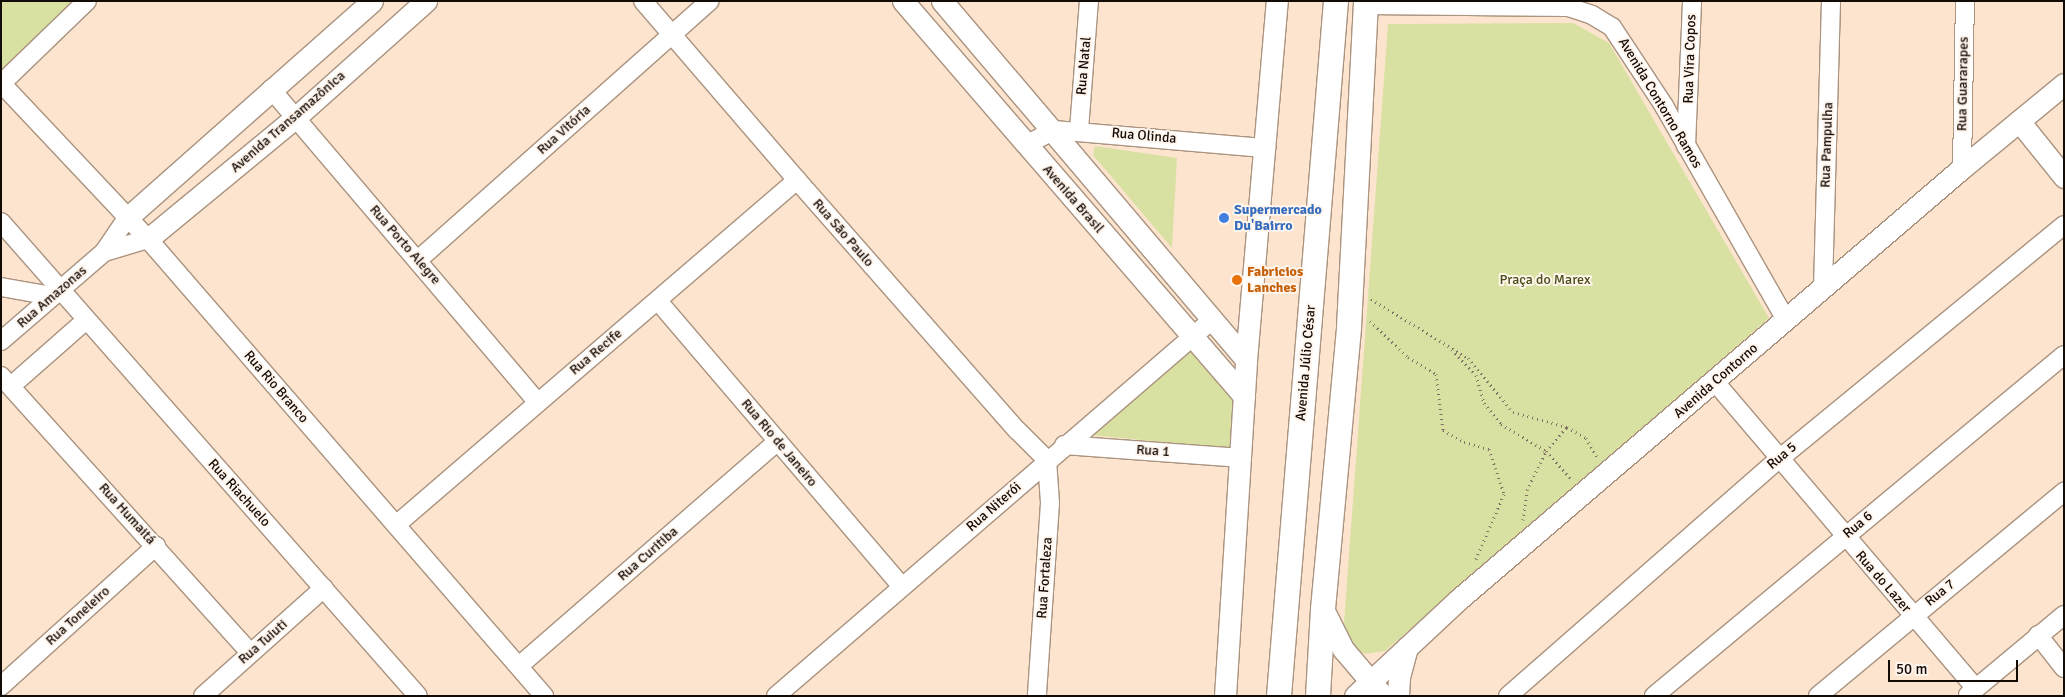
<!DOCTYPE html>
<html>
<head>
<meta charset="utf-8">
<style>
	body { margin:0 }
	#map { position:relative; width:2065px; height:697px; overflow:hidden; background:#fde4cf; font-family:Signika,sans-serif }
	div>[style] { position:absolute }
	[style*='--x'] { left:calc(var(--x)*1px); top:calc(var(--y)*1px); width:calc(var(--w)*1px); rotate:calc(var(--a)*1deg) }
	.green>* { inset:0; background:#d8e1a2 }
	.path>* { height:3px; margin-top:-1.5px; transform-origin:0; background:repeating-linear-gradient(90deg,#817164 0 1px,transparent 0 5px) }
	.roads { filter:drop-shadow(1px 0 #aa937f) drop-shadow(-1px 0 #aa937f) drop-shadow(0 1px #aa937f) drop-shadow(0 -1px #aa937f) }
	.minor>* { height:18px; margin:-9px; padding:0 9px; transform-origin:9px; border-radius:9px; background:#fff }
	.tertiary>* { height:21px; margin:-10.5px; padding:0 10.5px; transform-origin:10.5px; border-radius:10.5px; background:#fff }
	.secondary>* { height:24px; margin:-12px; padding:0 12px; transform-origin:12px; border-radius:12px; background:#fff }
	.dots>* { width:14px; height:14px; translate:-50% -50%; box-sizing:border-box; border:2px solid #fff5ec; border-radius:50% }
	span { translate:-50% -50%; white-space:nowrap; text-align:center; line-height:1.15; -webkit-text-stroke:4px #fff5ec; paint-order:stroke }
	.street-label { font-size:14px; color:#130b05 }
	.shop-label { font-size:14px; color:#366cbe; font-weight:700 }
	.left { translate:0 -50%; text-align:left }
	.food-label { font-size:14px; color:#c56008; font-weight:700 }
	.park-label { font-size:14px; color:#474c17 }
	.frame { position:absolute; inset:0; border:2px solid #130b05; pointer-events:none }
	.scale { position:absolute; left:1888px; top:660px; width:130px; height:22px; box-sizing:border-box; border:2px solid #130b05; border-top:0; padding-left:6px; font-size:15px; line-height:18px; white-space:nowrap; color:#130b05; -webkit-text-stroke:4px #fff5ec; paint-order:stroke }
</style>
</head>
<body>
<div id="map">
	<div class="green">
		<div style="clip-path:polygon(1px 1px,88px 1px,1px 73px)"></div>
		<div style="clip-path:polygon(1573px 23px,1609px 43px,1769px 318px,1385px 651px,1365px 654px,1352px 646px,1344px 623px,1388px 24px)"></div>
		<div style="clip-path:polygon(1095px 146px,1177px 158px,1172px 248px,1093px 155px)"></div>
		<div style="clip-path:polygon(1192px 350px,1237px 400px,1233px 449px,1091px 435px)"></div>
	</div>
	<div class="path">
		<div style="--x:1371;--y:299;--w:114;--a:31.3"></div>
		<div style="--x:1468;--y:358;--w:70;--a:50.2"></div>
		<div style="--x:1513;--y:412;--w:56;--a:15.5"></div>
		<div style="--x:1567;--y:427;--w:22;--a:30"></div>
		<div style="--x:1586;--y:438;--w:22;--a:60"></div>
		<div style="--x:1370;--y:321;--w:52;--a:43.5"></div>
		<div style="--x:1408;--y:357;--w:33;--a:31"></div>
		<div style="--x:1436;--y:374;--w:56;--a:82.9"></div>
		<div style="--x:1443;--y:430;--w:24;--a:30"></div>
		<div style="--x:1464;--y:442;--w:26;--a:16"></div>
		<div style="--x:1489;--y:449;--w:47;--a:71.6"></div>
		<div style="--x:1504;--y:494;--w:71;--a:113.3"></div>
		<div style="--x:1448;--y:346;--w:40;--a:46"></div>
		<div style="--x:1476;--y:375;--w:29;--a:74"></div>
		<div style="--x:1484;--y:403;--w:27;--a:51"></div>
		<div style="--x:1501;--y:424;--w:52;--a:31"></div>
		<div style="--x:1546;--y:451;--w:38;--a:48"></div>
		<div style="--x:1523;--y:520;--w:30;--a:-82"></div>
		<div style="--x:1527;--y:490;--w:43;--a:-64"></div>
		<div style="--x:1546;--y:451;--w:32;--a:-49"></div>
	</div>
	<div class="roads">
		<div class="minor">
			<div style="--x:643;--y:1;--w:236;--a:49.3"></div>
			<div style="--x:797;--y:180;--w:333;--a:48.7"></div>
			<div style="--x:1017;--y:430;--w:42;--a:45"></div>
			<div style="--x:1047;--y:460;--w:43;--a:86"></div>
			<div style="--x:1050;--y:503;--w:193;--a:93.9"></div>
			<div style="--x:1366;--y:5;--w:202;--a:0.6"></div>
			<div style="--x:1568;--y:7;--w:25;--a:18"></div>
			<div style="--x:1592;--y:15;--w:23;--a:31"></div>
			<div style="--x:1612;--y:27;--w:95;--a:56.6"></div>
			<div style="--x:1664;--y:106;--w:246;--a:60.3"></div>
			<div style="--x:1;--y:83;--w:214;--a:46.7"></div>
			<div style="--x:148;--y:239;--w:605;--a:49.09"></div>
			<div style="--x:2;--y:83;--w:118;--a:-44"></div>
			<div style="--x:271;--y:89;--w:410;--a:49.6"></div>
			<div style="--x:1079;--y:130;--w:129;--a:-85.6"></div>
			<div style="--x:1026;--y:145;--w:32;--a:-28"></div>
			<div style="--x:1054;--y:130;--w:213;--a:4.9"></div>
			<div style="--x:1686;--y:146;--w:145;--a:-87.6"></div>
			<div style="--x:1962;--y:168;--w:167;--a:-89"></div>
			<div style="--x:1;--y:222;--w:631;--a:48.66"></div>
			<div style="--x:104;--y:252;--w:46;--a:-16.5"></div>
			<div style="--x:418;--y:260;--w:390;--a:-41.6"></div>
			<div style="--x:1;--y:287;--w:52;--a:10"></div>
			<div style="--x:1823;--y:288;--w:287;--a:-88.4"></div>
			<div style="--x:658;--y:301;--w:375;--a:49.5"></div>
			<div style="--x:1;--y:341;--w:136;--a:-40.8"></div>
			<div style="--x:104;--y:252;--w:41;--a:-55.9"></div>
			<div style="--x:1;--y:376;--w:372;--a:48"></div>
			<div style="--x:1715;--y:382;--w:402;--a:49.6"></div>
			<div style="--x:11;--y:386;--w:100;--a:-41.3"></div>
			<div style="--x:1064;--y:445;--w:178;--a:4.2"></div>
			<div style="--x:396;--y:525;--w:529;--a:-40.71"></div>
			<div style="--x:2038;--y:635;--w:42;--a:51.8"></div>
			<div style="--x:519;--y:666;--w:343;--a:-41"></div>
			<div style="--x:1;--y:686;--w:209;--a:-42.1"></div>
			<div style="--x:1968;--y:695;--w:125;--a:-39.8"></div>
			<div style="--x:203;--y:696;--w:162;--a:-41.8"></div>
			<div style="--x:776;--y:696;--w:577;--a:-40.78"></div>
			<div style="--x:1508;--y:696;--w:359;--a:-41.2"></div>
			<div style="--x:1778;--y:460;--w:370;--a:-39.4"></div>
			<div style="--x:1654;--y:696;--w:533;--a:-39.75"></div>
			<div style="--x:1818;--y:696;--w:320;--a:-39.7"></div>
		</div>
		<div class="tertiary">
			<div style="--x:903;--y:1;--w:522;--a:49.2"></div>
			<div style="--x:942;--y:1;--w:470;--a:49.7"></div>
			<div style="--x:2019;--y:121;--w:72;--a:51.2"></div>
			<div style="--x:127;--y:218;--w:327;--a:-41.5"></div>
			<div style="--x:148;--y:239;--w:190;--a:-39.5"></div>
			<div style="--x:295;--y:118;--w:176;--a:-41.8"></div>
			<div style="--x:1323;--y:609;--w:45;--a:63.4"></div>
			<div style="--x:1343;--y:649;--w:62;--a:49.6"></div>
			<div style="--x:1225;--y:696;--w:337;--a:-86.4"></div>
			<div style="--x:1246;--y:360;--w:360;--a:-85.1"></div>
			<div style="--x:1355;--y:696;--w:142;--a:-43"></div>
			<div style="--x:1459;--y:599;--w:662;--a:-40.59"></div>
			<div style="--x:1962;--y:168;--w:132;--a:-39.5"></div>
			<div style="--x:1398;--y:696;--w:19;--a:-87"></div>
			<div style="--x:1399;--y:677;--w:31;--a:-75"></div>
		</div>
		<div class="secondary">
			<div style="--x:1279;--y:696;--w:697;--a:-85.31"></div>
			<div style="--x:1318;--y:696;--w:87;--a:-86.7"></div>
			<div style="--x:1323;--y:609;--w:283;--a:-84.7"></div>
			<div style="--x:1349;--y:327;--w:326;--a:-87"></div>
		</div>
	</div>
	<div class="dots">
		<div style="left:1224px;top:218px;background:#3f7fe0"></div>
		<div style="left:1237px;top:280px;background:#e8710a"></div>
	</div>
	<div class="street-label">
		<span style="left:1690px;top:59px;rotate:-88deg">Rua Vira Copos</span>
		<span style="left:1084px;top:66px;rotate:-85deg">Rua Natal</span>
		<span style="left:1963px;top:84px;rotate:-89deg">Rua Guararapes</span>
		<span style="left:1660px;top:103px;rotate:59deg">Avenida Contorno Ramos</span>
		<span style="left:288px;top:122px;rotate:-41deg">Avenida Transamazônica</span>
		<span style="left:564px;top:130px;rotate:-42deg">Rua Vitória</span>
		<span style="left:1144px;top:136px;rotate:5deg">Rua Olinda</span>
		<span style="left:1827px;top:145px;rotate:-88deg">Rua Pampulha</span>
		<span style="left:1073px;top:199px;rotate:49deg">Avenida Brasil</span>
		<span style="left:843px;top:233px;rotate:49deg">Rua São Paulo</span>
		<span style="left:405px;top:245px;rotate:49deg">Rua Porto Alegre</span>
		<span style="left:52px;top:297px;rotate:-41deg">Rua Amazonas</span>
		<span style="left:596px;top:352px;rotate:-40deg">Rua Recife</span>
		<span style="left:1306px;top:363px;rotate:-85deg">Avenida Júlio César</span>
		<span style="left:1716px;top:381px;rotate:-41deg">Avenida Contorno</span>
		<span style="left:276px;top:387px;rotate:49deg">Rua Rio Branco</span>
		<span style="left:779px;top:443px;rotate:50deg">Rua Rio de Janeiro</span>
		<span style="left:1153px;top:451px;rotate:4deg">Rua 1</span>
		<span style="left:1782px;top:456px;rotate:-40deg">Rua 5</span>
		<span style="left:239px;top:493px;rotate:48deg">Rua Riachuelo</span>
		<span style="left:994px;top:507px;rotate:-41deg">Rua Niterói</span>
		<span style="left:127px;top:514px;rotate:48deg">Rua Humaitá</span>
		<span style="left:1858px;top:525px;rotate:-40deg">Rua 6</span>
		<span style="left:648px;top:554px;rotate:-41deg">Rua Curitiba</span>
		<span style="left:1045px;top:578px;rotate:-86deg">Rua Fortaleza</span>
		<span style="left:1883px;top:582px;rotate:49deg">Rua do Lazer</span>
		<span style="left:1940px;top:593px;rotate:-39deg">Rua 7</span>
		<span style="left:78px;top:616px;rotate:-42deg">Rua Toneleiro</span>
		<span style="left:263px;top:642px;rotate:-41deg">Rua Tuiuti</span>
	</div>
	<div class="shop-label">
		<span class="left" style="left:1234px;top:218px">Supermercado<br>Du'Bairro</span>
	</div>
	<div class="food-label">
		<span class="left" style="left:1247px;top:280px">Fabricios<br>Lanches</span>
	</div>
	<div class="park-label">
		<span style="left:1545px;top:280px">Praça do Marex</span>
	</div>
	<div class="frame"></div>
	<div class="scale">50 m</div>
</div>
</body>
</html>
